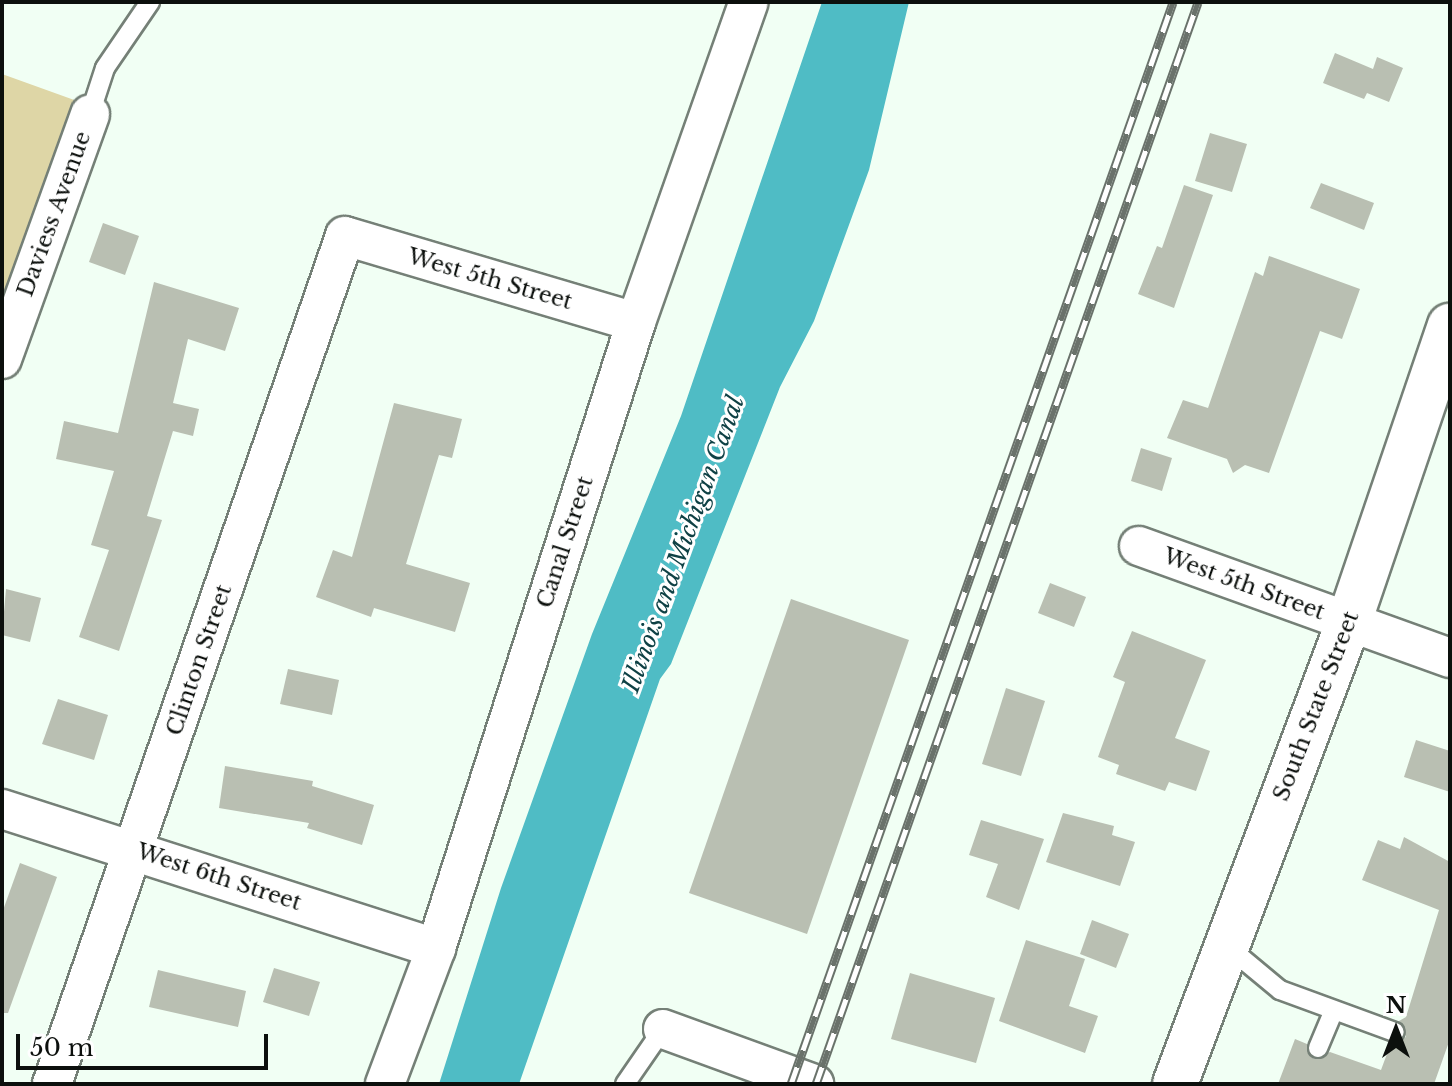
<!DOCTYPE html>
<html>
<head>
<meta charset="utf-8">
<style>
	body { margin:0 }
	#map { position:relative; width:1452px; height:1086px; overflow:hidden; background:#f1fff4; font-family:"Libre Baskerville",serif }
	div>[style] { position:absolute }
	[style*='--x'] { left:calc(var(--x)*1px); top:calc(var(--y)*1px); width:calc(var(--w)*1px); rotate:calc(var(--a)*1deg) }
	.green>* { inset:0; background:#ded6a6 }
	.water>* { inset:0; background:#4fbcc5 }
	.building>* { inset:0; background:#b9bfb2 }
	.roads { filter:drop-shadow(2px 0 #758077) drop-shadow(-2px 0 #758077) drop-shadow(0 2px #758077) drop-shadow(0 -2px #758077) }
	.service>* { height:18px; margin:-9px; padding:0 9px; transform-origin:9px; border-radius:9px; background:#fff }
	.minor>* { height:38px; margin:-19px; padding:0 19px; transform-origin:19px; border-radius:19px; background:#fff }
	.primary>* { height:44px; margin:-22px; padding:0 22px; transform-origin:22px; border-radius:22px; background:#fff }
	.rail>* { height:9px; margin-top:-4.5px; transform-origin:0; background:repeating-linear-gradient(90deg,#fff 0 18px,#6a726b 0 36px); box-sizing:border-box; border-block:2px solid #6a726b }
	span { translate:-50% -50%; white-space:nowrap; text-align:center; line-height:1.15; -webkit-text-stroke:6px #fff; paint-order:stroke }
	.street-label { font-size:22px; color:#0c100d }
	.water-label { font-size:24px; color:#0f4145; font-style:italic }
	.frame { position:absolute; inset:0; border:4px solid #0c100d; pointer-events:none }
	.north { position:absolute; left:1356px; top:990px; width:80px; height:80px; -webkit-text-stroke:6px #fff; paint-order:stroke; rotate:0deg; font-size:22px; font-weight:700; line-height:32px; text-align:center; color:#0c100d }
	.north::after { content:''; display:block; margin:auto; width:28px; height:36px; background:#0c100d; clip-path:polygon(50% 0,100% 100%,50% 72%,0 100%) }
	.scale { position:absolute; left:16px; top:1034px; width:252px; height:36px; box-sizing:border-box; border:4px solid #0c100d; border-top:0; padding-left:10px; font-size:24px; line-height:28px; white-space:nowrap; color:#0c100d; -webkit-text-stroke:6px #fff; paint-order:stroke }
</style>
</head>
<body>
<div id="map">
	<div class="green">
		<div style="clip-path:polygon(2px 74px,77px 101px,2px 309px)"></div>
	</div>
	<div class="water">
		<div style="clip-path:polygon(822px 2px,909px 2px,869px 170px,814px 321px,780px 387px,671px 664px,660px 679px,519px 1084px,439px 1084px,501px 888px,592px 634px,681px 416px)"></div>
	</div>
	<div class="building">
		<div style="clip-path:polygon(1335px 53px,1373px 69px,1377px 57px,1403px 68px,1389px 102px,1367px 93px,1364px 99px,1323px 83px)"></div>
		<div style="clip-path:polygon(1210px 133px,1247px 144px,1232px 192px,1195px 181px)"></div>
		<div style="clip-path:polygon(1321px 183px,1374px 203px,1364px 230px,1310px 208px)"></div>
		<div style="clip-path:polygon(1184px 185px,1213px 195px,1174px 308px,1138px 294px,1157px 246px,1162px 248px)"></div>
		<div style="clip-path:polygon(103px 223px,139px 236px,125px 275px,89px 262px)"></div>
		<div style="clip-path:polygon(1269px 256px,1360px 289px,1342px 339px,1320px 331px,1269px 473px,1245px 465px,1233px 473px,1227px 459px,1167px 438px,1183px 400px,1208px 408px,1255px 272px,1263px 276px)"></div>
		<div style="clip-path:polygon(154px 282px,239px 308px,225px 351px,188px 339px,173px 403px,199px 409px,193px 436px,173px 431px,147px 516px,162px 520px,119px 651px,79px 637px,109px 550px,91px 545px,114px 471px,56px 459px,64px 421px,118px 433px)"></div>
		<div style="clip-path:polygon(394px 403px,462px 419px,452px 458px,439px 455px,406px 564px,470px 583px,455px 632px,374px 608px,371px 617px,316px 597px,333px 550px,352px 557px)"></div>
		<div style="clip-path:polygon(1141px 448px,1172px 458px,1162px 491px,1131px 481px)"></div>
		<div style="clip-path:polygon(1050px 583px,1086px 597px,1074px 627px,1038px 613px)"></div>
		<div style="clip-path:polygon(6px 589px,41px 598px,30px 642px,2px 635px)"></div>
		<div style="clip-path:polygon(791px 599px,909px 640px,807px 934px,689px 893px)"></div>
		<div style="clip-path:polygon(1132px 631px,1206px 660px,1175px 738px,1210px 751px,1196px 791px,1169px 782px,1165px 791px,1116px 774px,1119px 765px,1098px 757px,1125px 682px,1113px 677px)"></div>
		<div style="clip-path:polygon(288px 669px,339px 680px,332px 715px,280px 704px)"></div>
		<div style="clip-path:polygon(1006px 688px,1045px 701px,1021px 776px,982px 764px)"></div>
		<div style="clip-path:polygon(58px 699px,108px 715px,94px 760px,42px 744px)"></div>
		<div style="clip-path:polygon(1416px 740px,1450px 751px,1450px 792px,1404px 777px)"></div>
		<div style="clip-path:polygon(225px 766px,313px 781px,312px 786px,374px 805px,362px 845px,307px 828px,309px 823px,219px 808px)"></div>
		<div style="clip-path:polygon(1063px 813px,1114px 826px,1112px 835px,1135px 842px,1120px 886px,1046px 862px)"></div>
		<div style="clip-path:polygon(981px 820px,1044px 839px,1019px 910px,986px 897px,998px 864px,969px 855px)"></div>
		<div style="clip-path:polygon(1404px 837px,1450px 862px,1450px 1039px,1434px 1084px,1278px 1084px,1295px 1039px,1307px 1044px,1314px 1059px,1330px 1052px,1381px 1070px,1391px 1043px,1406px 1037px,1399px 1021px,1406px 1017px,1439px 910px,1362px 880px,1378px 840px,1400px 849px)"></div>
		<div style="clip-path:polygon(20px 863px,57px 877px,8px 1013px,2px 1013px,2px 913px)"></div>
		<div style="clip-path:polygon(1092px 920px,1129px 934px,1116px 968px,1080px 954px)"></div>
		<div style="clip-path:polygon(1026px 940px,1085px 959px,1069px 1006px,1098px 1016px,1085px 1053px,999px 1021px)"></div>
		<div style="clip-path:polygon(274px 968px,320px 982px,309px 1016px,263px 1002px)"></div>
		<div style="clip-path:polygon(158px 970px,246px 991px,238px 1027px,149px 1007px)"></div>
		<div style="clip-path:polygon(910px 973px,995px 998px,976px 1063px,891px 1039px)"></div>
	</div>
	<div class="roads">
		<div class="service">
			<div style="--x:90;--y:114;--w:48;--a:-71.9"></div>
			<div style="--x:105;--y:68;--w:80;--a:-55.7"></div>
			<div style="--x:1227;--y:946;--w:69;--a:39.7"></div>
			<div style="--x:1280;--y:990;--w:122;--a:20.1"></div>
			<div style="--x:1318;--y:1048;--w:41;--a:-67.2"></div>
			<div style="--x:625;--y:1084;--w:67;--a:-55.4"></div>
		</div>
		<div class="minor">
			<div style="--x:2;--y:359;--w:260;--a:-70.2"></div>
			<div style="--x:1139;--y:546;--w:331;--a:19.8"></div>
			<div style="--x:2;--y:809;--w:456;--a:17.8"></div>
			<div style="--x:663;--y:1029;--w:161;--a:20"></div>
			<div style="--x:52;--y:1084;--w:897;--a:-70.94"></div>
			<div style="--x:345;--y:236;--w:303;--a:16.5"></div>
			<div style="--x:385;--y:1084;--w:145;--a:-69.4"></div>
			<div style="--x:436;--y:948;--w:657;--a:-72.28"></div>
			<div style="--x:636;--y:322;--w:339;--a:-70.6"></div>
		</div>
		<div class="primary">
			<div style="--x:1175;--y:1084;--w:494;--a:-69.4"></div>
			<div style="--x:1349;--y:622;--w:313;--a:-71.2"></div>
		</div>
	</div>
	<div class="rail">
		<div style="--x:791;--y:1084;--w:1147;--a:-70.55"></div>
		<div style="--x:816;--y:1084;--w:1147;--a:-70.55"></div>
	</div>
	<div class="street-label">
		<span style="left:54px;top:214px;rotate:-70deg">Daviess Avenue</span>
		<span style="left:490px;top:279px;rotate:16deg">West 5th Street</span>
		<span style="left:565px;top:542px;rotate:-72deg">Canal Street</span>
		<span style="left:1244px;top:584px;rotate:20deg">West 5th Street</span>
		<span style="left:199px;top:660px;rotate:-71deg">Clinton Street</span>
		<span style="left:1316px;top:706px;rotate:-69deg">South State Street</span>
		<span style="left:219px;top:877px;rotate:18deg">West 6th Street</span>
	</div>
	<div class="water-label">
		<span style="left:683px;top:544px;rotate:-70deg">Illinois and Michigan Canal</span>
	</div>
	<div class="frame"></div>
	<div class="north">N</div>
	<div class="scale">50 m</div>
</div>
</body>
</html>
